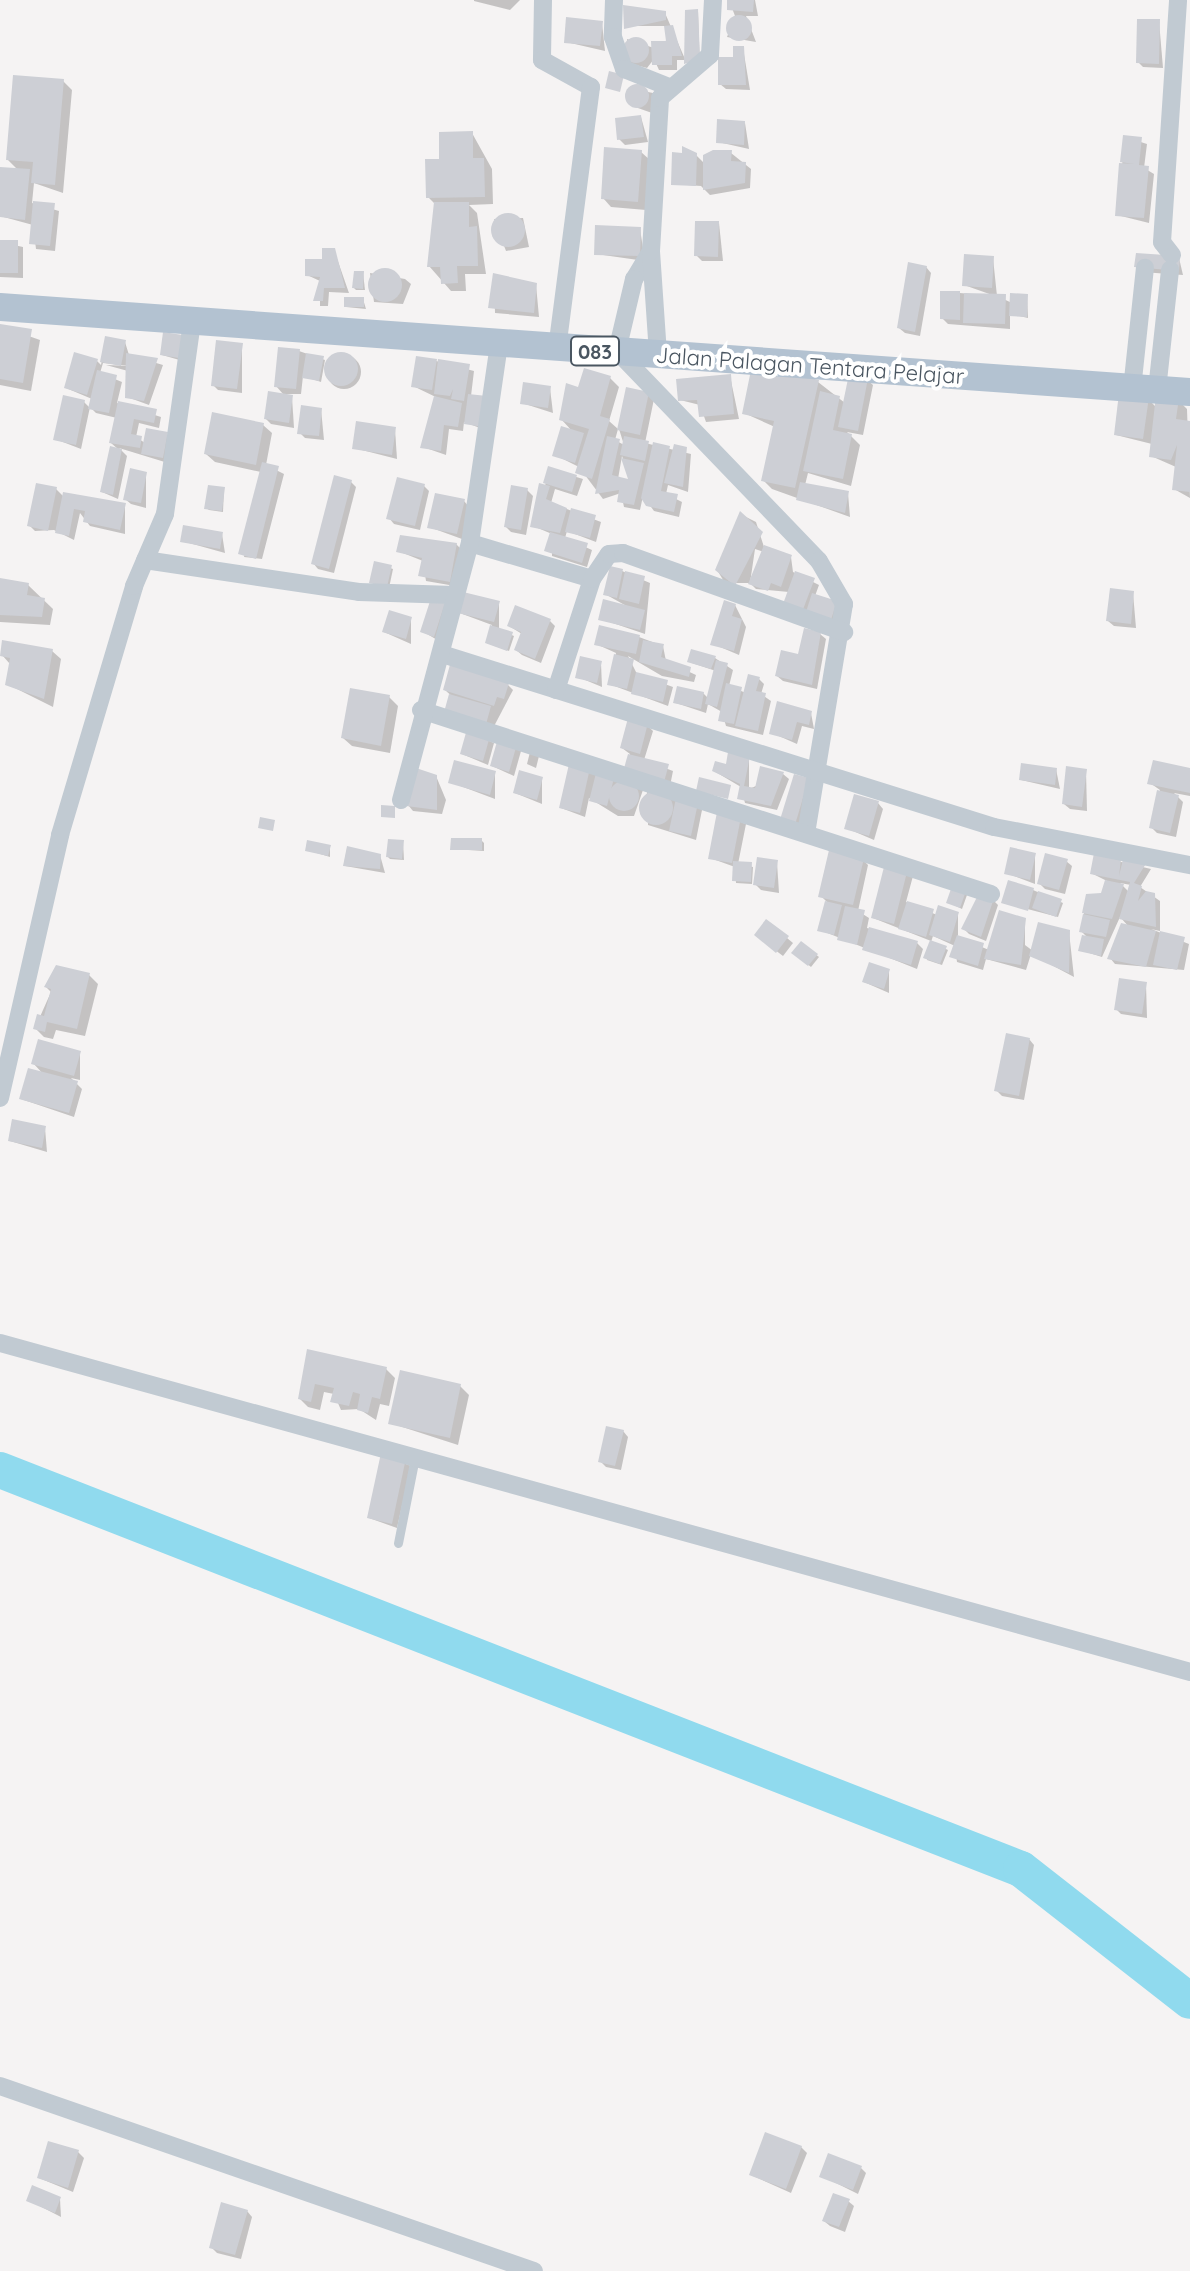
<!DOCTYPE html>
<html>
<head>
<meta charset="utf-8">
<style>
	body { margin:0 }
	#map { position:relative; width:1190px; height:2271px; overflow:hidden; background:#f5f3f3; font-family:Quicksand,sans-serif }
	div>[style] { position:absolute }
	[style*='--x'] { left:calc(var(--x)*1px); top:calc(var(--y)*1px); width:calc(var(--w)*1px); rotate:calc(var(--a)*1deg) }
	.shadow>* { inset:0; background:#0003 }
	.round { border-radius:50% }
	.river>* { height:36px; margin:-18px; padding:0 18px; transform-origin:18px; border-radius:18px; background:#90daee }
	.building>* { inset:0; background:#cdcfd5 }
	.service>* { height:9px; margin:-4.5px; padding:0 4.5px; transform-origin:4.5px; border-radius:4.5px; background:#c1cad2 }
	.minor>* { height:18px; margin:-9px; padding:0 9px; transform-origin:9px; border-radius:9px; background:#c1cad2 }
	.primary>* { height:28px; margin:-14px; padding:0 14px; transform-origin:14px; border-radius:14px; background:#b3c2d1 }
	span { translate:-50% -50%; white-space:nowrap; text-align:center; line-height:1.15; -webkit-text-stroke:8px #fff; paint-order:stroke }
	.shield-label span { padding:2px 6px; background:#fff; border:2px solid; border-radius:6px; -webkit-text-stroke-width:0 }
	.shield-label { font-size:20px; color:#4a5661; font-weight:700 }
	.street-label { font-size:22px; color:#4a5661 }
</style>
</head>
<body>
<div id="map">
	<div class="shadow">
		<div style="clip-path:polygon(520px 0,510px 10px,474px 1px,474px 0)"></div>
		<div style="clip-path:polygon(729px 0,755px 0,758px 16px,746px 16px,756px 42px,727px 37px,735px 16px)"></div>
		<div style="clip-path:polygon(698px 11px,700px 69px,686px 60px,677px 60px,677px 70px,659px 70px,654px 59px,647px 68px,628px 63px,627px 39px,654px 48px,667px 40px,666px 26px,626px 26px,665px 13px,685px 59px)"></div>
		<div style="clip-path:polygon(1159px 21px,1163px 68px,1143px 67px,1138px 62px)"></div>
		<div style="clip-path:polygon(602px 23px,605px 51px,566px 42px)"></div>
		<div style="clip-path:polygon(743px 48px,750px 90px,726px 89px,720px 84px)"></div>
		<div style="clip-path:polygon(63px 81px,72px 90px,63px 193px,34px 183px,32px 203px,59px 211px,55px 251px,36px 249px,33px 225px,0 216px,19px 171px,8px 160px)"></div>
		<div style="clip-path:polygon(628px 88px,653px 93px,652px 113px,635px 107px)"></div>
		<div style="clip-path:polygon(641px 117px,648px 142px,625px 145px,619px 139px)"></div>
		<div style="clip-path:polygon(745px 123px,749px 149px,718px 142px)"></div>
		<div style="clip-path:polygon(472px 133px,492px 169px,493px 204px,469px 205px,477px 213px,486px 274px,465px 274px,466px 291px,451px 291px,429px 266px,436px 205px,428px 197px,441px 161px)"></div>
		<div style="clip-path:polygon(1125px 137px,1147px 144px,1144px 168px,1154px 174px,1149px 223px,1117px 215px)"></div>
		<div style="clip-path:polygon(641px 152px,650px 160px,646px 210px,611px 207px,603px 198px)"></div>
		<div style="clip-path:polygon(731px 153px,751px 169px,750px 188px,710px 195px,701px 186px,673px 184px,695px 154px,705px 164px)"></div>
		<div style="clip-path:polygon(523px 218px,529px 247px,506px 251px,494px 219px)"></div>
		<div style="clip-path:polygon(719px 223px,723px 261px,702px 261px,696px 255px)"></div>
		<div style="clip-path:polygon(640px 229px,645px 261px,596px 254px)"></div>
		<div style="clip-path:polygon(0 242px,23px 247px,23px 278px,0 277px)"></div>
		<div style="clip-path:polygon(334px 250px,349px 293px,329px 292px,328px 306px,320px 306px,320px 281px,307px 275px)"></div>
		<div style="clip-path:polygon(993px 258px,997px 296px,1012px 303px,1027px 296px,1028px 318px,1010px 314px,1010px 329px,948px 324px,942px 318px,960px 293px,995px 296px,964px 285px)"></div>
		<div style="clip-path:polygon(1179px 258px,1183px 275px,1142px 272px)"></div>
		<div style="clip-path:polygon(926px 267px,931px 273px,920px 336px,905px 333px,899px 328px)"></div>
		<div style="clip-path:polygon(363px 273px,365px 290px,356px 290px,354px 288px)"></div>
		<div style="clip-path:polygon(370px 273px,405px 279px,411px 284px,403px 304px,374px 302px)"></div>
		<div style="clip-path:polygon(494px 275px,536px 285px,539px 317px,495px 313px)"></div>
		<div style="clip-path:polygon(363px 299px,366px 309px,346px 307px)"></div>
		<div style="clip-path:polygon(0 326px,40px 340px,31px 391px,0 385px)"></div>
		<div style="clip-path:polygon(165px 334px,190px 363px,162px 355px)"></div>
		<div style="clip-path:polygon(106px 338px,125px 342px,129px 355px,163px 365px,149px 405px,127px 397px,128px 371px,106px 365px,131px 366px,103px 363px,100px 373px,122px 382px,117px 403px,161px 417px,159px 428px,139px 423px,136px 437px,145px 443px,167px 434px,168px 463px,119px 448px,127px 456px,118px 499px,102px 492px,119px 450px,111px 443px,117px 418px,96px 413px,90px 407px,81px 449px,55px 439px,84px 402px,90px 408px,92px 399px,66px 388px,97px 361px,101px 365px)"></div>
		<div style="clip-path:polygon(242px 345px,242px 393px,218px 390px,213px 385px)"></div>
		<div style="clip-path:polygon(299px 351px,325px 360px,321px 382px,303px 376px,301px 394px,283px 394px,276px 386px)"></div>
		<div class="round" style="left:327px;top:355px;width:34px;height:34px"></div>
		<div style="clip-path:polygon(436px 361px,474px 371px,471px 396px,488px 431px,464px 422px,463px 431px,449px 429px,446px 455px,423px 447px,444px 401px,413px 386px)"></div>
		<div style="clip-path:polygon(730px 376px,739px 419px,706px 422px,700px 405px,680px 400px)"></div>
		<div style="clip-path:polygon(evenodd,610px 378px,619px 387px,609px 421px,618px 429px,615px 440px,624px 445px,619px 429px,648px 393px,654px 399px,645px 443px,691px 454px,688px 492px,668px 485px,666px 494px,682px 502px,679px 517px,654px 511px,643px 496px,640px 510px,624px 507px,621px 493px,603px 499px,579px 467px,555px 455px,572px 431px,561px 419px,567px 385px,580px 389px,610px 378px,622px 456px,631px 482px,618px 479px,622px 456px)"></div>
		<div style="clip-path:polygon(867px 380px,873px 385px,863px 435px,847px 432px,860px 445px,851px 486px,808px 473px,805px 485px,848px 493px,850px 517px,772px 489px,763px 480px,775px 427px,744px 413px,818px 382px,845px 403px)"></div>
		<div style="clip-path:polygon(550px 388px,553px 413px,522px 403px)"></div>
		<div style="clip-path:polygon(292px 397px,294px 428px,271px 424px,266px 419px)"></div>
		<div style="clip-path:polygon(1148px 399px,1157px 408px,1178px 400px,1187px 409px,1190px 498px,1174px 489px,1176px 467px,1151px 456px,1152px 444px,1116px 435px)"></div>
		<div style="clip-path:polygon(321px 409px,324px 440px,305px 438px,300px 433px)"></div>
		<div style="clip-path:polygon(263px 425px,272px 433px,266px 465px,284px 474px,262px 559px,244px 557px,261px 472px,215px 462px,206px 454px)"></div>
		<div style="clip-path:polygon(395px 429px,397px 459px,354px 448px)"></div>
		<div style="clip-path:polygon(550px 469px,583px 479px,577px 496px,555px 489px,551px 503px,601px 522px,596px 542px,567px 531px,565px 538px,592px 550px,587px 567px,552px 556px,552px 534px,533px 526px)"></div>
		<div style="clip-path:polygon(146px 474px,146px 508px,131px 504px,125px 499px)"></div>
		<div style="clip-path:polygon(351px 482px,356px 487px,334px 573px,318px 569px,313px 563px)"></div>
		<div style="clip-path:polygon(424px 486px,429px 491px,420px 530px,394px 524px,389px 518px)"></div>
		<div style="clip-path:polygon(56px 489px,64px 497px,125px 504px,125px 534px,90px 526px,80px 513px,74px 540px,54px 530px,35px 531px,30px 526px)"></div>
		<div style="clip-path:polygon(224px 489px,223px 512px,209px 510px,206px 508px)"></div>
		<div style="clip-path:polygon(527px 490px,533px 496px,526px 535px,511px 532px,506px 527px)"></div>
		<div style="clip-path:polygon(464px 501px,469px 507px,462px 539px,429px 527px)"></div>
		<div style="clip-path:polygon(740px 514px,756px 522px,764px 547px,791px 557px,793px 572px,819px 585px,815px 596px,836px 603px,837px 624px,791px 609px,789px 592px,756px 589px,750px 583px,764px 552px,755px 549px,750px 583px,725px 583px,717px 570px)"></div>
		<div style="clip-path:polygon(222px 534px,225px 553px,182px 541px)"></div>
		<div style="clip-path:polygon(456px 544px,462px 550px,455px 586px,426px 581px,423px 561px,398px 551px)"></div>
		<div style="clip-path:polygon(376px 563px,393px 569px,389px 588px)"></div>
		<div style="clip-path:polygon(622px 571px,650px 583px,645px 634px,601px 619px,630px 608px,605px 594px)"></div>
		<div style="clip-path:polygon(0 580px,28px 585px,53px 609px,50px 625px,0 622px)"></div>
		<div style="clip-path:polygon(1133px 593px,1136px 628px,1114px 626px,1108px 621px)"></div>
		<div style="clip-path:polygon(445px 601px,439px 641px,422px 631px)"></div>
		<div style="clip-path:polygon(499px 603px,499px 630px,514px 636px,509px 651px,487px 643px,492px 625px,457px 612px)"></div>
		<div style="clip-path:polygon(735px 605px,746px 627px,739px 655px,713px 644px)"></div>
		<div style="clip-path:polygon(411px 619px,411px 644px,384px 632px)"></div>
		<div style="clip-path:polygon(550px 621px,555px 626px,541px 663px,522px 655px,516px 650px,522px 634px,509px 626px)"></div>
		<div style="clip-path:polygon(820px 634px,826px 639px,817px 689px,783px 681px,777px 676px)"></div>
		<div style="clip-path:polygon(639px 637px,663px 646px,666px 661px,696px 675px,694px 682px,662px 676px,628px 656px,637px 674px,673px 687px,668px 706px,609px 684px,616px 653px,596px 644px)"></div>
		<div style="clip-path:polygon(52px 651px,61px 659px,53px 707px,7px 684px,10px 664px,2px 655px)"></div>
		<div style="clip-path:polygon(715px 658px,733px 670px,729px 686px,746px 693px,759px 679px,764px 684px,761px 694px,771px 701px,763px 735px,726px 726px,722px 712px,708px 704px,706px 713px,676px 703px,703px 693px,709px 699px,716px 671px,692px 663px)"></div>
		<div style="clip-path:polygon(601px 663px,602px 687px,578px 677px)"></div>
		<div style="clip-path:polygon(501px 678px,513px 690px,491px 732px,445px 690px)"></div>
		<div style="clip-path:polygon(389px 697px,398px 706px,390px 753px,352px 746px,343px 738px)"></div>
		<div style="clip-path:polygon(811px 713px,814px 729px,802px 726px,797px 744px,772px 733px)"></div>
		<div style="clip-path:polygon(647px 725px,653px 731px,644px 760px,673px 771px,670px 786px,626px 771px,630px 754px,622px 748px)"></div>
		<div style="clip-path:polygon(468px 732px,494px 743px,488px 765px,462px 754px)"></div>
		<div style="clip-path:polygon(499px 741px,521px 751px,514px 776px,492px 766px)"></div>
		<div style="clip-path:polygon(530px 752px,539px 756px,536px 768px,527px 764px)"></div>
		<div style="clip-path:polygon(749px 758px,749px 789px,783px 774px,789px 779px,777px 810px,745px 803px,741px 787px,714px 771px)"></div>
		<div style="clip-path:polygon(1056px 769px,1060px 789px,1021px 780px)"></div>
		<div style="clip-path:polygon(589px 770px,643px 790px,634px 816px,618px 816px,589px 798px,585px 817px,561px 808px)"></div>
		<div style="clip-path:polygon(1190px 770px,1190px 796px,1174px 793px,1183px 802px,1176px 837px,1157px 833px,1151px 827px,1160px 790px,1150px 783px)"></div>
		<div style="clip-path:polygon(1086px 771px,1087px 811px,1070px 809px,1064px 804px)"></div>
		<div style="clip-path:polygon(495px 773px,495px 799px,450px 782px)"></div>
		<div style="clip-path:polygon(436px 776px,446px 800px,442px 814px,413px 811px,408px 805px)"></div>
		<div style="clip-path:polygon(542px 779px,542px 804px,515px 793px)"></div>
		<div style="clip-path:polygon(808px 780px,800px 832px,786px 828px)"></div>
		<div style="clip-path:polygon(647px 792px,697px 805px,702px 810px,696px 840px,648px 825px)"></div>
		<div style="clip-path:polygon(878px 803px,883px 809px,874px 840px,846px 828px)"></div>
		<div style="clip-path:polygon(719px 814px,746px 824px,738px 864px,753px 867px,752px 884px,736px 883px,735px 867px,710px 858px)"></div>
		<div style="clip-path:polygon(403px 842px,404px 860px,390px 859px,388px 857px)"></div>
		<div style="clip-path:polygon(484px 843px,484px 851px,452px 849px,481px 840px)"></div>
		<div style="clip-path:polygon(330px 847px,330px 857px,307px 850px)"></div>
		<div style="clip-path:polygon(380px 855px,385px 873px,345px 866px)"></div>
		<div style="clip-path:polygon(1035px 855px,1035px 884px,1006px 873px)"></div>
		<div style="clip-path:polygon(evenodd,1096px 856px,1151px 869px,1140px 887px,1160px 901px,1160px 931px,1151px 929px,1189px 944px,1184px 970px,1115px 964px,1110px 958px,1129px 927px,1120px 917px,1102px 957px,1080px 950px,1088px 938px,1081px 931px,1087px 896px,1103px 894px,1107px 881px,1093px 874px,1096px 856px,1120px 883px,1131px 885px,1129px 892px,1120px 883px)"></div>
		<div style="clip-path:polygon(863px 860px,868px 865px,858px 911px,869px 918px,867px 928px,917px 943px,923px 949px,917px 969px,820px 930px,827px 902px,821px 896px)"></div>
		<div style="clip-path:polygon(1066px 861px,1072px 866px,1065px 894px,1045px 889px,1040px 884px)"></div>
		<div style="clip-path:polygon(777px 862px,779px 893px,761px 890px,755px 884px)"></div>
		<div style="clip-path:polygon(887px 865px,913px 876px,906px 902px,937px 915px,958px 914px,958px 937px,989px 950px,1025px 920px,1025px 945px,1033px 951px,1069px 932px,1074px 977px,1031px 954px,1026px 970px,986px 959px,983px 970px,957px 962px,955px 946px,933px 936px,931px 942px,948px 950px,942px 965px,927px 960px,931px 941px,873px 918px)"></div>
		<div style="clip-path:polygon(953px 888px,967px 895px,962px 909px,948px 902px)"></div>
		<div style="clip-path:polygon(1033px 890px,1063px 903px,1058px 917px,1004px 903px)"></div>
		<div style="clip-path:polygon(993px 900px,998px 905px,986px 941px,969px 934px,964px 929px)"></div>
		<div style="clip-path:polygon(787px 938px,793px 943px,783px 956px,762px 940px)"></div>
		<div style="clip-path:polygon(802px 944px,819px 957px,811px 967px,794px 953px)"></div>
		<div style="clip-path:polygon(889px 971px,889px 993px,864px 982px)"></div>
		<div style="clip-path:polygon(89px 975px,98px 984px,85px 1036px,56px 1030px,53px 1039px,44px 1037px,35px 1028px,51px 992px,46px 987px)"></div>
		<div style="clip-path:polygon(1146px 984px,1147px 1018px,1121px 1014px,1116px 1009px)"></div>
		<div style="clip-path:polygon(1029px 1039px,1034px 1045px,1024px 1100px,1002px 1096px,996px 1090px)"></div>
		<div style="clip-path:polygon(80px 1052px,80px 1080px,71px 1078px,82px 1089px,74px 1117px,21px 1099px,44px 1075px,33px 1063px)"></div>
		<div style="clip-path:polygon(45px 1128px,47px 1152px,10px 1141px)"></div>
		<div style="clip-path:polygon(309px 1351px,386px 1369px,395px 1378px,389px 1406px,380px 1404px,376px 1420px,359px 1409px,341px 1410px,334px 1394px,324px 1392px,320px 1410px,308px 1407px,300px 1399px)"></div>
		<div style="clip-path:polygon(460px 1386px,469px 1395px,458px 1445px,390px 1423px)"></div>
		<div style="clip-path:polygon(623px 1431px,628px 1437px,621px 1470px,606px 1467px,600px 1461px)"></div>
		<div style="clip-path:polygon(383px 1455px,411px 1466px,397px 1528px,369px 1518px)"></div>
		<div style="clip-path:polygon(801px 2147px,807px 2153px,791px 2193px,751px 2175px)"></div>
		<div style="clip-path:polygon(78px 2152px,84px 2158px,73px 2192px,39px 2178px)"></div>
		<div style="clip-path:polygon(861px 2168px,866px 2173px,858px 2194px,822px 2176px)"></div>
		<div style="clip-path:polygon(60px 2199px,61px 2217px,28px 2200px)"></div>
		<div style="clip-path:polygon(848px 2201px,854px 2206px,845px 2232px,830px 2226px,824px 2221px)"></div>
		<div style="clip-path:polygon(247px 2211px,252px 2217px,241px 2259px,217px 2253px,211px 2247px)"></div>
	</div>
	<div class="river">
		<div style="--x:0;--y:1470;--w:1096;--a:21.35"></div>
		<div style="--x:1021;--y:1869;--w:214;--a:38"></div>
	</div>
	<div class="building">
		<div style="clip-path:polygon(727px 0,754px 0,753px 12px,727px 10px)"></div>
		<div style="clip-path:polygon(623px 5px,666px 11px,666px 20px,624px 29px)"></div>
		<div style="clip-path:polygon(698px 9px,700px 59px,684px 64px,685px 10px)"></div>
		<div class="round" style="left:726px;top:15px;width:26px;height:26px"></div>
		<div style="clip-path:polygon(566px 17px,603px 21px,600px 46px,564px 43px)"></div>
		<div style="clip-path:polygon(1137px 19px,1160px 19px,1159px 64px,1136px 63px)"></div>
		<div style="clip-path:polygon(673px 25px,682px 56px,672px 56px,672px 65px,652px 65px,651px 41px,666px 41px,664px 26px)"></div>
		<div class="round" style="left:623px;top:37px;width:26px;height:26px"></div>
		<div style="clip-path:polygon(733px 46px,744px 46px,746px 85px,718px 85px,718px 57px,733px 57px)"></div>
		<div style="clip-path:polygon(609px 71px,624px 75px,620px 92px,605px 88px)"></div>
		<div style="clip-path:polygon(13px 75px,64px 79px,55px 185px,31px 183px,33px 162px,6px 160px)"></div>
		<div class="round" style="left:625px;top:84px;width:24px;height:24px"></div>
		<div style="clip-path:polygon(641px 115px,644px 137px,617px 140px,615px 118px)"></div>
		<div style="clip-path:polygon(717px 119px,745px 121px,744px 145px,716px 143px)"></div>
		<div style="clip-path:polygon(473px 131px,473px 158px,484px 158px,485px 197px,426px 198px,425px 159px,439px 159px,439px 132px)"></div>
		<div style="clip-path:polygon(1123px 135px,1142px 137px,1139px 165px,1149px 166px,1144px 218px,1115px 216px,1119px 163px,1134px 164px,1120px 162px)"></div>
		<div style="clip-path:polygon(682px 146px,697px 153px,696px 186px,671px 185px,672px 152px,682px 153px)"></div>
		<div style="clip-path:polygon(604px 147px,642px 150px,638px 202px,601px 199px)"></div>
		<div style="clip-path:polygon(713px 150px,732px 150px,731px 161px,746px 162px,745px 183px,703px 190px,703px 155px)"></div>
		<div style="clip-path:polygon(0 167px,30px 169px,25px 220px,0 217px)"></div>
		<div style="clip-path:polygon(33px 201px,55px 203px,50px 246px,29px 244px)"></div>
		<div style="clip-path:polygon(434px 202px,469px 202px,469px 227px,477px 226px,478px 266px,457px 266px,458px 283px,441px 284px,440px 267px,427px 267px)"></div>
		<div class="round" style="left:491px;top:213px;width:34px;height:34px"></div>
		<div style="clip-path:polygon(695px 221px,719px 221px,718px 257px,694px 256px)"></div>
		<div style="clip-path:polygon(595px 225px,641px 227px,640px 256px,594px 255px)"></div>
		<div style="clip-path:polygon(0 240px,18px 240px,18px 273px,0 273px)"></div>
		<div style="clip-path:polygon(322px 248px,335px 248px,345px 288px,324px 288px,323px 301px,313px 301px,320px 277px,305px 276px,305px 259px,322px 259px)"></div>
		<div style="clip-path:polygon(1136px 253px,1180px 256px,1179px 271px,1134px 267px)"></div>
		<div style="clip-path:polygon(964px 254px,994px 256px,992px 288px,962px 286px)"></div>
		<div style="clip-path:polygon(908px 262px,927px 266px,915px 332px,897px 328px)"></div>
		<div class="round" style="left:368px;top:268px;width:34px;height:34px"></div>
		<div style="clip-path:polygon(354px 271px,364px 271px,363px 289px,352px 288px)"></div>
		<div style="clip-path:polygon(493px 273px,537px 283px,534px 313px,488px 308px)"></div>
		<div style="clip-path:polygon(940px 291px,960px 291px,960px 320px,940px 319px)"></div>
		<div style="clip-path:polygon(964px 293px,1006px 294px,1005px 324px,963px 323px)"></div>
		<div style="clip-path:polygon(1010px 293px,1028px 294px,1027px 317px,1009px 316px)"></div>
		<div style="clip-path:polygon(344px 297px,364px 297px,364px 307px,344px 307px)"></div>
		<div style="clip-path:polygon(0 324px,32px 329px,23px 383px,0 379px)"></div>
		<div style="clip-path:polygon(163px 332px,189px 336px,185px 359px,160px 355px)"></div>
		<div style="clip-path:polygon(105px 336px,126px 340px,121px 366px,100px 362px)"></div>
		<div style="clip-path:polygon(216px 340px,243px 343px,237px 389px,211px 386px)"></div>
		<div style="clip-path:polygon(278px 347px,300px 349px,296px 389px,274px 387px)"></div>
		<div style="clip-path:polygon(74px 352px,98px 359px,87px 395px,64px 388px)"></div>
		<div class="round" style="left:324px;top:352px;width:34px;height:34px"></div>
		<div style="clip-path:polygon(126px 353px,158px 358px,144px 401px,125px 398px)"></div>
		<div style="clip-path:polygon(306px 353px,324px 356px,319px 381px,302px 378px)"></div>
		<div style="clip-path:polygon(416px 356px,437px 359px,432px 390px,411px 387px)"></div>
		<div style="clip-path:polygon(438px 359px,470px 364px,464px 401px,451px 399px,453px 389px,450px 396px,434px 394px)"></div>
		<div style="clip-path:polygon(752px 365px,819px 380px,795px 488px,761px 481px,774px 421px,742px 414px)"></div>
		<div style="clip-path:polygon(584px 368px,611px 376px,600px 416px,610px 419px,592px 479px,575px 473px,589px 429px,559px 420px,566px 383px,578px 387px)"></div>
		<div style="clip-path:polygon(97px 370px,117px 375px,109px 413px,88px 409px)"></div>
		<div style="clip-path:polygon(731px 374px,734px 414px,699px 417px,697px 400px,678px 401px,676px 379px)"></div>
		<div style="clip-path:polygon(849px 374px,868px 378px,858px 431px,838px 427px)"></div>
		<div style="clip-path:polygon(523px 382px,551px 386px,548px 408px,520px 404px)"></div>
		<div style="clip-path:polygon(626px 387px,649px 392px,640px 435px,617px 430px)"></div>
		<div style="clip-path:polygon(268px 391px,293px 395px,289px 423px,264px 419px)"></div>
		<div style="clip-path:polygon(820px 391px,840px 396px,833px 430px,852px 434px,843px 479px,803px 471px)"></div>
		<div style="clip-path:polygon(1119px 393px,1149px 397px,1143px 439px,1114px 435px)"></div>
		<div style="clip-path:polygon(468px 394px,487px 396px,483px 427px,464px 424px)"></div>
		<div style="clip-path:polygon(63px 395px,85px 400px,76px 445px,53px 440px)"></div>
		<div style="clip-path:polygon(1156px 395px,1179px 398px,1176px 419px,1190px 421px,1190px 492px,1172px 490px,1177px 445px,1171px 460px,1149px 457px)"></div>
		<div style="clip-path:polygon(434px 396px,462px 403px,458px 427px,444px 425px,441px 451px,420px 448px)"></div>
		<div style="clip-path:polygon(118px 401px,157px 409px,154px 423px,134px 419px,131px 434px,142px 436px,140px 448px,109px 443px)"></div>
		<div style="clip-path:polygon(301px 405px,322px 408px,319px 436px,297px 434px)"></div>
		<div style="clip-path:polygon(212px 412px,264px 423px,256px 465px,204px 454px)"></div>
		<div style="clip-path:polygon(356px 421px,396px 427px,392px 455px,352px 449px)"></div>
		<div style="clip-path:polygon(561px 426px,584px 433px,575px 463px,552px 456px)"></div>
		<div style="clip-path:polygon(146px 428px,168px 432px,163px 458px,141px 454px)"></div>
		<div style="clip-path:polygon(607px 436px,620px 439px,612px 475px,628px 479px,621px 458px,644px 463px,634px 505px,617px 502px,619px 490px,595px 494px)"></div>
		<div style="clip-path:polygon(624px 436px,649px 441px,645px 461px,620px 455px)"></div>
		<div style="clip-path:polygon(653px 442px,670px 446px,661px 491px,678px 494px,674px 512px,646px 506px,641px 498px)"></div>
		<div style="clip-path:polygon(674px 444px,687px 447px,683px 487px,664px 483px)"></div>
		<div style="clip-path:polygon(110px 446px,122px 449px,113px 495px,100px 492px)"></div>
		<div style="clip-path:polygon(262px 462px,279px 466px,256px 559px,238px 554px)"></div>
		<div style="clip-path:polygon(548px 466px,577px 475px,572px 492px,543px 483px)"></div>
		<div style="clip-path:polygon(130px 468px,147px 472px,141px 503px,123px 500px)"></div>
		<div style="clip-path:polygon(334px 475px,352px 480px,329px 569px,311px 564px)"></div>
		<div style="clip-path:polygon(397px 477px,425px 484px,415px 526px,386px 519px)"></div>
		<div style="clip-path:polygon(800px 482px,849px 491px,845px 513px,796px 500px)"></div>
		<div style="clip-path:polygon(36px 483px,57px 487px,48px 531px,27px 526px)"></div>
		<div style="clip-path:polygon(539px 483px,550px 486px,546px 499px,567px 508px,560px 533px,530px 527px)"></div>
		<div style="clip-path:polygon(208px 485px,225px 487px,222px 511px,204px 509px)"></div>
		<div style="clip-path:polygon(511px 485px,528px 488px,521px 530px,504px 527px)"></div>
		<div style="clip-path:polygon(63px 492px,126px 503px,120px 530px,83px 522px,85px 511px,74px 509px,69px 536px,55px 533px)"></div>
		<div style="clip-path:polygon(435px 493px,465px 499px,457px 534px,427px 528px)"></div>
		<div style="clip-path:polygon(571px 508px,596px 515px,590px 538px,565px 532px)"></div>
		<div style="clip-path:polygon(740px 511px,763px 532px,735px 586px,715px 570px)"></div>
		<div style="clip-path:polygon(183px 525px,223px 532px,220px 549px,180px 542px)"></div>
		<div style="clip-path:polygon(550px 532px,588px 543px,582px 563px,544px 551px)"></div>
		<div style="clip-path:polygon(400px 535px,457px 543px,450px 582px,418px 576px,422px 558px,396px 552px)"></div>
		<div style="clip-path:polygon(764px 545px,792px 555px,781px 587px,771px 583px,768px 591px,748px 584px)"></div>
		<div style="clip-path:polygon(374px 561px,392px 565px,387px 587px,369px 583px)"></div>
		<div style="clip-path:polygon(610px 566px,623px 569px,617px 598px,603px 595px)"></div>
		<div style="clip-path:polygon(625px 571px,645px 576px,639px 604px,619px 599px)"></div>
		<div style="clip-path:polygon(795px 571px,815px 578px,802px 612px,783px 604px)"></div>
		<div style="clip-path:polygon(0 578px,29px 583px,27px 595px,45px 598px,42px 617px,0 615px)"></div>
		<div style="clip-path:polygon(1110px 588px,1134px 591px,1131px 624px,1106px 621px)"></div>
		<div style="clip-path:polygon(459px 591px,500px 601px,494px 622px,454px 612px)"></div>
		<div style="clip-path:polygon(812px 593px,837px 601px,831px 620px,806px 612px)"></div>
		<div style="clip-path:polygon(432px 595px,446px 600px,434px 637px,420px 632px)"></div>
		<div style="clip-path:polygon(603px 599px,645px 610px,640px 630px,598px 620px)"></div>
		<div style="clip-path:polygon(724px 600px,736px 604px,732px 616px,742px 619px,734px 651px,710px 645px)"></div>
		<div style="clip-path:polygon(515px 605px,551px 619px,535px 659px,514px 650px,521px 632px,507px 626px)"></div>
		<div style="clip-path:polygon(389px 610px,412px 617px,406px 639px,382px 632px)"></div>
		<div style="clip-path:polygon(490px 625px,513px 632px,507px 651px,485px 643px)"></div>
		<div style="clip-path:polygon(599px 625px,640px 635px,636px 654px,594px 645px)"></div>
		<div style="clip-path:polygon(804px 628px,821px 632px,812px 685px,775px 676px,781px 650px,798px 654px)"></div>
		<div style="clip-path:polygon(2px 640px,53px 649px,44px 699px,5px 685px,10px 658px,0 656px)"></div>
		<div style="clip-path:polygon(643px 640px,664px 644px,661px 657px,691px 667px,689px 677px,639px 662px)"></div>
		<div style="clip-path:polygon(691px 649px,716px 656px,711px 669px,687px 662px)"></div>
		<div style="clip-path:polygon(614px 654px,634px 659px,627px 689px,607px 685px)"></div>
		<div style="clip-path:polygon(580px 656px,602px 661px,597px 683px,575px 678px)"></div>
		<div style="clip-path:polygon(716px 660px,728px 663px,717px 707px,705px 704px)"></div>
		<div style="clip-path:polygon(451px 661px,509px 683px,504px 699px,497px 697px,494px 706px,443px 690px)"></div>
		<div style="clip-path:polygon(636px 672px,668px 680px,663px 702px,631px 694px)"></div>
		<div style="clip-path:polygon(748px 674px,760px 677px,756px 691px,766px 693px,758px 731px,735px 726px)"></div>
		<div style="clip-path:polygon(726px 683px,742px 687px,734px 724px,718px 721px)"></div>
		<div style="clip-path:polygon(677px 686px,704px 692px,701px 709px,673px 703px)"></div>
		<div style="clip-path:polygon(350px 688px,390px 695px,381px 746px,341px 738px)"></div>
		<div style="clip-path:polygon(449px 694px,491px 706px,485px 728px,443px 716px)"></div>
		<div style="clip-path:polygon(777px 701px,812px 711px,809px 725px,797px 722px,792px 740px,769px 734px)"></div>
		<div style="clip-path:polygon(628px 718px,648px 723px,640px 754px,620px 748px)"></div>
		<div style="clip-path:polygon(467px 729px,490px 736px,483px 761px,460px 754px)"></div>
		<div style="clip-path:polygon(498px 738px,517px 744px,509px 772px,490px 766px)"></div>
		<div style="clip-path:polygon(728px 752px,750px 756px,744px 786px,755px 788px,760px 766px,784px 772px,771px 806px,737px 799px,740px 784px,712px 771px,715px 761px,726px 764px)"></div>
		<div style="clip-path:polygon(628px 754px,669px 764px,664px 782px,623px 772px)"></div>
		<div style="clip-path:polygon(454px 760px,496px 771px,490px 795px,448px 783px)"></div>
		<div style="clip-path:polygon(1153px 760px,1190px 768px,1190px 793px,1147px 784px)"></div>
		<div style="clip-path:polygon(1021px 763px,1057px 768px,1055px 785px,1019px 780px)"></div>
		<div style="clip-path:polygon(569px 764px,590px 768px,580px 813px,559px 808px)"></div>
		<div style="clip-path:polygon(1066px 766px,1087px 769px,1082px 807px,1062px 804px)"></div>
		<div style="clip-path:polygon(416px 768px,437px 775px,437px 810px,406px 806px)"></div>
		<div style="clip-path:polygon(597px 769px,615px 774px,607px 806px,589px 801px)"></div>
		<div style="clip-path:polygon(519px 770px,543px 777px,537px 800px,513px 793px)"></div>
		<div style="clip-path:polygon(794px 774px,809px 778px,794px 828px,779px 823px)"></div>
		<div style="clip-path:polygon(699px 777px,731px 785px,728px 799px,696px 791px)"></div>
		<div class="round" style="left:609px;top:781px;width:30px;height:30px"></div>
		<div style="clip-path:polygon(1157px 790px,1179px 795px,1170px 833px,1149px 828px)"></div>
		<div class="round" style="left:639px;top:791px;width:34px;height:34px"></div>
		<div style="clip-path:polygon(854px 794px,879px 801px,869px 836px,844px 829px)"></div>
		<div style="clip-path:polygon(676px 798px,698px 803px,691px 836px,669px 831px)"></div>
		<div style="clip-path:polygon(381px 805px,395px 806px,395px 818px,381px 817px)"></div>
		<div style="clip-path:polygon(717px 812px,741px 817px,732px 863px,708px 859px)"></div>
		<div style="clip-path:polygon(260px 817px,275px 820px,273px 831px,258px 828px)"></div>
		<div style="clip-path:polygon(451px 838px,482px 838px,482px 850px,450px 850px)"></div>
		<div style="clip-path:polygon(388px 839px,404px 840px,402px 859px,386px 857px)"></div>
		<div style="clip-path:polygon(307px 840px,331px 845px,328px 856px,305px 851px)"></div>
		<div style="clip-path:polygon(347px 846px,381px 854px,380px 869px,343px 866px)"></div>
		<div style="clip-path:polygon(1010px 847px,1036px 853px,1030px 880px,1004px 874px)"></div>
		<div style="clip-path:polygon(829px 850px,864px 858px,853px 905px,818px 897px)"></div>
		<div style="clip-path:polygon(1045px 853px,1068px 859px,1059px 890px,1037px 884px)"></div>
		<div style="clip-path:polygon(1094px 853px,1121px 859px,1119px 876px,1124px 855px,1147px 862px,1134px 883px,1142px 886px,1138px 901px,1146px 891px,1155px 893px,1156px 927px,1119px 919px,1130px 882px,1090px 874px)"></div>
		<div style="clip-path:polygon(757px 857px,778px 860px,774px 888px,753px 885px)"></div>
		<div style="clip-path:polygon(733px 861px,752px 862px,751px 882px,732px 881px)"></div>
		<div style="clip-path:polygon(885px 863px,908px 868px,894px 924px,871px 918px)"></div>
		<div style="clip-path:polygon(1008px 880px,1034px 888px,1028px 911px,1001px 903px)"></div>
		<div style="clip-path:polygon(1105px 880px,1124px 884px,1112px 919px,1082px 913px,1086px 894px,1101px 893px)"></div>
		<div style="clip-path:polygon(952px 886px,966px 891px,960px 908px,946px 903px)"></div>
		<div style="clip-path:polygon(1038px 891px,1062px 899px,1056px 917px,1032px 908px)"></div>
		<div style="clip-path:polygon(979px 893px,994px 898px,981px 937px,961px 929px)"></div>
		<div style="clip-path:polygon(825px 901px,842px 905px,834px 935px,817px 931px)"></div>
		<div style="clip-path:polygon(907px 901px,934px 909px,926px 937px,898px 929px)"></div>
		<div style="clip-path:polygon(938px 905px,959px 912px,950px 942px,929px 935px)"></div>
		<div style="clip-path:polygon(845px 906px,865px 910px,857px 945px,837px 940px)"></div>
		<div style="clip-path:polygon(999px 910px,1026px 918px,1021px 965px,984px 959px)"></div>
		<div style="clip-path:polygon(1083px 914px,1110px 920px,1106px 937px,1079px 932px)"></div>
		<div style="clip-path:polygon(766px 919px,789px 936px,776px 953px,754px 935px)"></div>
		<div style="clip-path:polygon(1038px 922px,1070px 930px,1069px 973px,1029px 956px)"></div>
		<div style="clip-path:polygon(1121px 923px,1156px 931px,1146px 967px,1107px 959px)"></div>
		<div style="clip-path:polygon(869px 927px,918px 941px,911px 965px,862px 950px)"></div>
		<div style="clip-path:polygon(1160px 931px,1185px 937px,1177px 970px,1153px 965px)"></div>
		<div style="clip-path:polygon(957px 935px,984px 943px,978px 966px,949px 957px)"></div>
		<div style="clip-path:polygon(1082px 935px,1104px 939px,1101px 956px,1078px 951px)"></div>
		<div style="clip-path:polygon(930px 940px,947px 946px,940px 964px,923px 958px)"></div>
		<div style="clip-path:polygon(801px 941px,818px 954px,808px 966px,791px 953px)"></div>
		<div style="clip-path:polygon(869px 962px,890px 969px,884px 989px,862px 982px)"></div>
		<div style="clip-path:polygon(56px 965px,90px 973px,77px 1029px,47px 1022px,45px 1032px,33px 1029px,37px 1014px,44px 1016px,51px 989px,44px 987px)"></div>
		<div style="clip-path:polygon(1119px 978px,1147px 982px,1142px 1014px,1114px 1010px)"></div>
		<div style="clip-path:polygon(1006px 1033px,1030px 1038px,1019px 1096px,994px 1091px)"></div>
		<div style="clip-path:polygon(38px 1039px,81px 1051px,74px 1076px,31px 1064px)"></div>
		<div style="clip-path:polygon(28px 1068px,78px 1081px,69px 1113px,19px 1099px)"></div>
		<div style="clip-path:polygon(12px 1119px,46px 1126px,42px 1148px,8px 1141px)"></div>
		<div style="clip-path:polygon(307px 1349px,387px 1367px,380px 1399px,372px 1397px,368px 1413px,357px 1410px,360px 1394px,353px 1392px,349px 1406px,330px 1402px,334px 1388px,315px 1384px,311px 1402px,298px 1399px)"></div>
		<div style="clip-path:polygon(400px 1370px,461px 1384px,450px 1438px,388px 1424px)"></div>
		<div style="clip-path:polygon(606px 1426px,624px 1430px,615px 1466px,598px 1462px)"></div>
		<div style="clip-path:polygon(381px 1453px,406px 1458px,392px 1524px,367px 1518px)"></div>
		<div style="clip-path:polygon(765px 2132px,802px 2146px,786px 2189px,749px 2175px)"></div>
		<div style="clip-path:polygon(48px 2141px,79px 2150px,68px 2188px,37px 2178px)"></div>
		<div style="clip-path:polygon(828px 2153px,862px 2166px,853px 2190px,819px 2177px)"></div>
		<div style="clip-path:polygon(32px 2185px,61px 2197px,55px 2213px,26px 2201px)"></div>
		<div style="clip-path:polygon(833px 2193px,850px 2199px,839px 2227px,822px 2221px)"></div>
		<div style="clip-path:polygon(221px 2202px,248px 2210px,235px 2255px,209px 2248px)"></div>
	</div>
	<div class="service">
		<div style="--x:398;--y:1543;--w:88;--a:-78.8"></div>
	</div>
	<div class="minor">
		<div style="--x:543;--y:0;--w:60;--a:91"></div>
		<div style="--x:542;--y:60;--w:56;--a:28.9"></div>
		<div style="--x:591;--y:87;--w:265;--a:97.4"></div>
		<div style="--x:614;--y:0;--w:37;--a:92"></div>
		<div style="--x:613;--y:37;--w:34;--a:71"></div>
		<div style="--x:624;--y:69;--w:48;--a:21.8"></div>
		<div style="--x:651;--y:251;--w:33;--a:121"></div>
		<div style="--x:634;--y:279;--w:74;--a:103.3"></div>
		<div style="--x:617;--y:351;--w:291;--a:46.1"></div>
		<div style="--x:819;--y:561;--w:50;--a:59.8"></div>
		<div style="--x:844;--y:604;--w:233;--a:99.4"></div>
		<div style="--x:1172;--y:255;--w:16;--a:-128"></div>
		<div style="--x:1162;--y:242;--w:242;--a:-86.2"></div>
		<div style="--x:658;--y:354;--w:103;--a:-93.9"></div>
		<div style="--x:651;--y:251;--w:153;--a:-86.6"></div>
		<div style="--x:660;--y:98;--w:66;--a:-40.7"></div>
		<div style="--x:710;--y:55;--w:55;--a:-86.9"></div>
		<div style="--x:1132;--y:389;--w:122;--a:-83.9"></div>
		<div style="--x:1157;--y:390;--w:121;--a:-83.8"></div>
		<div style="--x:470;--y:543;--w:127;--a:16.4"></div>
		<div style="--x:145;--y:560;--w:216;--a:8.5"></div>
		<div style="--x:359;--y:592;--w:95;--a:1.8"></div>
		<div style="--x:442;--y:654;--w:578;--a:17.4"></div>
		<div style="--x:994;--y:827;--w:200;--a:11"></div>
		<div style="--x:556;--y:690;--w:117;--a:-72"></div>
		<div style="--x:592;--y:579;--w:30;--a:-56"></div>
		<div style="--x:609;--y:554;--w:14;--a:-4"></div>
		<div style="--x:623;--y:553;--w:235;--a:19.7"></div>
		<div style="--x:421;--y:710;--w:599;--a:17.89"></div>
		<div style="--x:401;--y:800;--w:266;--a:-75"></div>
		<div style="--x:470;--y:543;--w:202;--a:-81.7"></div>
		<div style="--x:0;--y:1098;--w:270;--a:-77.1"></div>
		<div style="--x:60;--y:835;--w:260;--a:-73.4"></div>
		<div style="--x:134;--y:586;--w:78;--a:-66.7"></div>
		<div style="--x:165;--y:514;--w:195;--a:-82"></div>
		<div style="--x:0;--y:1343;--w:1235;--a:15.45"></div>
		<div style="--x:0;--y:2086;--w:565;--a:19.11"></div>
	</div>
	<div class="primary">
		<div style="--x:0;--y:307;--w:1193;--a:4.09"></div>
	</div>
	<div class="shield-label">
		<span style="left:595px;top:351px">083</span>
	</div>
	<div class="street-label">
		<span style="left:810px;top:366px;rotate:4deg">Jalan Palagan Tentara Pelajar</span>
	</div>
</div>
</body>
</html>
